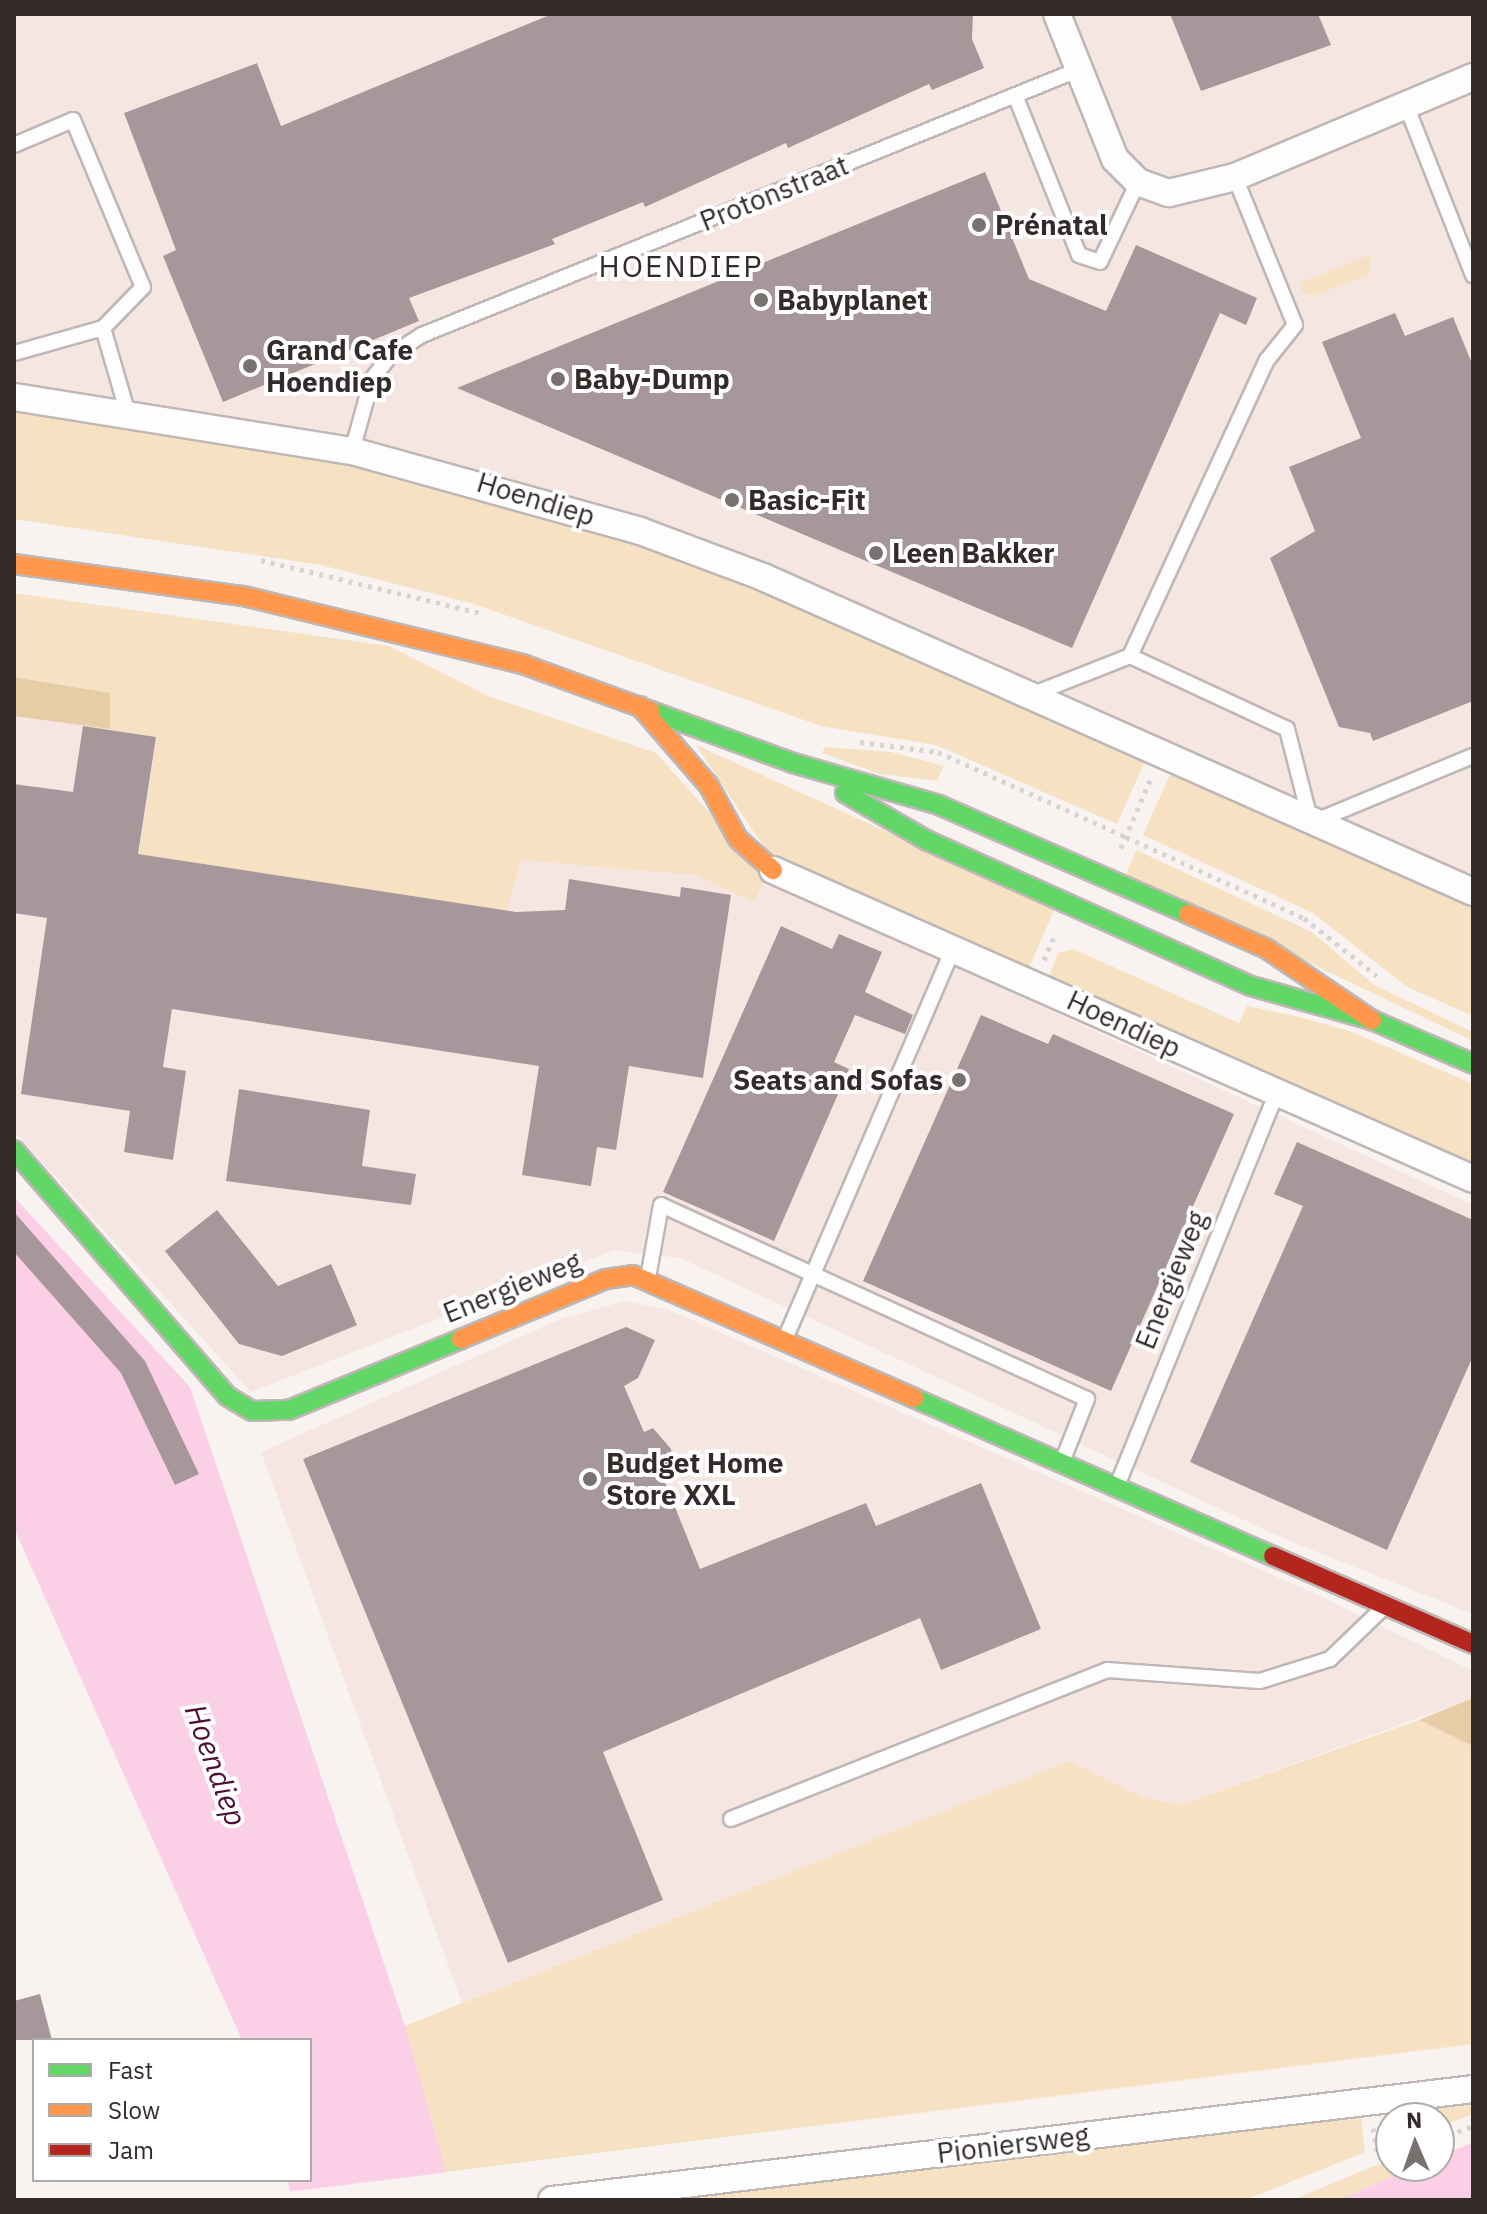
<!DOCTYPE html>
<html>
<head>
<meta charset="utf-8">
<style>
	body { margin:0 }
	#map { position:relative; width:1487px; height:2214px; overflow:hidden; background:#f8f2f0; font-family:"IBM Plex Sans",sans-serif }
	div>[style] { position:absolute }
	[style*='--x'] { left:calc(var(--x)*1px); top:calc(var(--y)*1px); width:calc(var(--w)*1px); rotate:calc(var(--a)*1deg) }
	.built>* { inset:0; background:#f6e6e2 }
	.green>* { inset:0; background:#f6e2c2 }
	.forest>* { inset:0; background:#e7cda6 }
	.water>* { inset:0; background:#fbcfe5 }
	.pier>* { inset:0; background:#f8f2f0 }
	.building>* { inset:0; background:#a8979a }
	.path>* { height:5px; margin-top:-2.5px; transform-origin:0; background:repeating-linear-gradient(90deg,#d6d3d3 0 4px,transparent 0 10px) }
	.roads { filter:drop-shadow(2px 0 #beb7b5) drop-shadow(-2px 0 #beb7b5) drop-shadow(0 2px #beb7b5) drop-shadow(0 -2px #beb7b5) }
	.lane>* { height:14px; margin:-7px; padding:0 7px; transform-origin:7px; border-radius:7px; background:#fefdfd }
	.street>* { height:26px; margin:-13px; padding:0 13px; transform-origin:13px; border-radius:13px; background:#fefdfd }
	.fast>* { height:18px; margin:-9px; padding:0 9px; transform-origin:9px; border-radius:9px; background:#63d668 }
	.slow>* { height:18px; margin:-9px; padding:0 9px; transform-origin:9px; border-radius:9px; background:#ff974d }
	.jam>* { height:18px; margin:-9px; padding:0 9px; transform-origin:9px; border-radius:9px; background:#b3261e }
	.dots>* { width:22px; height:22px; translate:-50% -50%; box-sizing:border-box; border:4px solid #fff; border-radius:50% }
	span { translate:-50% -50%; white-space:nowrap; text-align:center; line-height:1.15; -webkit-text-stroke:8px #fff; paint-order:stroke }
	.street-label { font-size:28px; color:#332b29 }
	.poi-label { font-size:28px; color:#332b29; font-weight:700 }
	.left { translate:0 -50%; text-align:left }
	.right { translate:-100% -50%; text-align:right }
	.neighbourhood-label { font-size:30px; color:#332b29; letter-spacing:2px }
	.water-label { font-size:30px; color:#4d0e37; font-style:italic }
	.frame { position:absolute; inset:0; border:16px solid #332b29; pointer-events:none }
	.legend { position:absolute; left:32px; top:2038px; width:280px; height:144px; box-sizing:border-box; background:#fff; border:2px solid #adaaa9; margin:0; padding:10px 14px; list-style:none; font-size:24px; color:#332b29 }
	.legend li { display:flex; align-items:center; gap:16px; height:40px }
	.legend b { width:40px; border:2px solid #adaaa9 }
	.north { position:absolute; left:1375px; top:2102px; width:80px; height:80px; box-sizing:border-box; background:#fff; border:2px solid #adaaa9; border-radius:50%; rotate:358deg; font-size:22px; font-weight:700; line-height:32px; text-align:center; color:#332b29 }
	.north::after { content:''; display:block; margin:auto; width:28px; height:36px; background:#78716f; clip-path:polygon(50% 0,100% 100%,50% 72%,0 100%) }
</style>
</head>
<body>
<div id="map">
	<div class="built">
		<div style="clip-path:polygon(14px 14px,1473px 14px,1473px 891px,648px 536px,14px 414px)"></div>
		<div style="clip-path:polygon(14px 697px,162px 721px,797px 894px,1473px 1205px,1473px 1614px,1287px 1540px,680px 1258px,614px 1250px,251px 1392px,14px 1131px)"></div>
		<div style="clip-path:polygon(625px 1301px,669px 1310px,1316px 1594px,1473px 1671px,1473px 1698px,1180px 1805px,1144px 1798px,1069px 1761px,462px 2003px,261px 1452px,561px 1319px)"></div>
	</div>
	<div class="green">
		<div style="clip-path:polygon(1371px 254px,1370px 274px,1314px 296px,1302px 292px,1299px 283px)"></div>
		<div style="clip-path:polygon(14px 406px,262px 444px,430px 480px,691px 559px,1146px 759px,1117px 824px,936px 745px,821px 726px,474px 604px,321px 565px,14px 519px)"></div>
		<div style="clip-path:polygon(14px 593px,389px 646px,488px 696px,656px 753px,767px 877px,753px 902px,696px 875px,521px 860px,506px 911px,139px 854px,157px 737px,110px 729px,109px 693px,14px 677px)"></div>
		<div style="clip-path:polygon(696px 745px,1055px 908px,1028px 970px,781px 860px,766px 850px)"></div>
		<div style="clip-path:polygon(825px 747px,891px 752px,944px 766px,937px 781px,880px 774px,822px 753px)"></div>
		<div style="clip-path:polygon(1172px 770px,1473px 900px,1473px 1016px,1407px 987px,1313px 913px,1143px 835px)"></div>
		<div style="clip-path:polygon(1136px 850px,1312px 932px,1374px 985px,1473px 1032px,1473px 1041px,1126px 875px)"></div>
		<div style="clip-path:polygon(1073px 949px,1239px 1023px,1247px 1006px,1300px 1017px,1352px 1032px,1473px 1084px,1473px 1167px,1049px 977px,1058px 953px)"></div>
		<div style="clip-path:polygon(1419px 1720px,1473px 1746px,1473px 2044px,446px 2172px,438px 2159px,405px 2026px,1069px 1761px,1144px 1798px,1180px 1805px)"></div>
		<div style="clip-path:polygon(1473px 2102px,1473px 2114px,1439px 2127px,1439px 2118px,1391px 2118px,1391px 2144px,1386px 2139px,1384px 2112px)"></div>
		<div style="clip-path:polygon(1361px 2115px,1365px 2152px,1245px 2200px,688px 2199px)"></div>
		<div style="clip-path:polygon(1376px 2165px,1418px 2166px,1338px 2200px,1293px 2200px)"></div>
	</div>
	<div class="forest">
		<div style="clip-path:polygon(14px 677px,110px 693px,110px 729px,14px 716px)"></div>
		<div style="clip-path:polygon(1473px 1698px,1473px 1746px,1419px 1720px)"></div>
	</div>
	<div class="water">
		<div style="clip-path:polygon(14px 1197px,190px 1387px,405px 2026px,446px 2172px,293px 2200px,287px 2180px,310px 2180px,310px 2040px,242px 2040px,14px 1528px)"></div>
		<div style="clip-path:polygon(1473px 2142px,1473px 2200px,1338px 2200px,1418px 2166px,1439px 2166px,1439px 2157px)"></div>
	</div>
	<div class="pier">
		<div style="clip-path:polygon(450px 2172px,458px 2200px,289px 2200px,287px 2192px)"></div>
	</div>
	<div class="building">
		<div style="clip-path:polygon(552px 14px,973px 14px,972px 39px,984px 68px,932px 90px,929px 84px,788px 148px,786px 143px,645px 207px,643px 202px,552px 239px,555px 244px,409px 298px,419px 321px,223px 402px,163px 256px,176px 250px,124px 113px,257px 63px,281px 126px)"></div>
		<div style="clip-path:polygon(1170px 14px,1318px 14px,1331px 45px,1201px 91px)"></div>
		<div style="clip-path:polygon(985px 172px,1029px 279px,1106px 311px,1136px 245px,1257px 298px,1246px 325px,1220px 313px,1072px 648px,457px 388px)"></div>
		<div style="clip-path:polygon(1395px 313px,1405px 336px,1453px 317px,1473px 366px,1473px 701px,1373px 741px,1370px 733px,1339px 727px,1270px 558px,1315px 531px,1289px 467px,1361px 438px,1322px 342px)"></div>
		<div style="clip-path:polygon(83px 726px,156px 737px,138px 854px,516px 912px,565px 910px,569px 879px,680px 897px,681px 887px,731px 895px,703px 1078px,629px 1066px,616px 1150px,597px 1147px,591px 1186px,522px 1175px,539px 1066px,172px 1009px,163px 1067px,186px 1071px,173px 1160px,124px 1152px,130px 1111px,21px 1094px,47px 918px,14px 913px,14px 784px,73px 792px)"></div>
		<div style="clip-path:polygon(781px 926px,832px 949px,839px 934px,882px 952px,865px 992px,913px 1015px,905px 1034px,855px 1015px,834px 1062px,849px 1069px,774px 1241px,663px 1192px)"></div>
		<div style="clip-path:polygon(981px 1015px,1048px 1044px,1053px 1034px,1234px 1114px,1111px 1391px,863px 1281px)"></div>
		<div style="clip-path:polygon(239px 1089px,370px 1110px,362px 1166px,416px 1174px,411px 1205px,226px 1181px)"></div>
		<div style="clip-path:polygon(1297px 1142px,1473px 1220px,1473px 1356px,1387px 1550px,1190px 1462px,1303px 1206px,1274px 1194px)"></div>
		<div style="clip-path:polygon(217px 1210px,278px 1286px,331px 1264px,357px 1325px,282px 1356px,239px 1344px,165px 1251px)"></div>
		<div style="clip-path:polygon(14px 1212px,145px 1361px,199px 1474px,175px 1485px,121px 1373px,14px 1252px)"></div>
		<div style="clip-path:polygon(626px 1327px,655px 1340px,638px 1378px,624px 1386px,644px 1432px,653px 1428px,671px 1449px,673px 1476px,664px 1480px,700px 1569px,866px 1503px,876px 1526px,981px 1483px,1041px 1629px,941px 1670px,920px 1618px,603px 1752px,663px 1900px,508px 1963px,303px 1459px)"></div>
		<div style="clip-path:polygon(40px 1994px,52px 2040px,14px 2040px,14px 2001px)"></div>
	</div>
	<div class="path">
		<div style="--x:261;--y:560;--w:225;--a:13.6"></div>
		<div style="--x:860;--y:742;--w:79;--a:7.3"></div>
		<div style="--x:938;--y:752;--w:206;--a:24.3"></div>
		<div style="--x:1126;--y:837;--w:196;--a:24.5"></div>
		<div style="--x:1304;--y:918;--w:93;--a:38.5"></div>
		<div style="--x:1121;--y:848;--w:74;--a:-66.9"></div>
		<div style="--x:1044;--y:960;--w:26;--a:-67"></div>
		<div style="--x:1373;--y:2128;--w:23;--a:80"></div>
		<div style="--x:1377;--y:2151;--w:15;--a:20"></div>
		<div style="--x:1439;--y:2139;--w:36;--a:-21"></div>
	</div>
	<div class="roads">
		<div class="lane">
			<div style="--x:1015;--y:95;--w:172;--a:68.2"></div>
			<div style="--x:1079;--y:255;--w:22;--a:18"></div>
			<div style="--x:1100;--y:262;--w:89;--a:-64.6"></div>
			<div style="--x:1406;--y:105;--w:183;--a:68.5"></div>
			<div style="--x:14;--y:145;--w:64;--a:-23"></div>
			<div style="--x:73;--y:120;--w:181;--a:67.3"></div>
			<div style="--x:143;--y:287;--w:57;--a:134.3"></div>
			<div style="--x:103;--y:328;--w:92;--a:164.3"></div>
			<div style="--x:103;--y:328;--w:90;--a:73.8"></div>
			<div style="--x:352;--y:451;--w:75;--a:-74.5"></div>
			<div style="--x:372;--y:379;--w:31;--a:-52"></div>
			<div style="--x:391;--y:355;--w:37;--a:-33"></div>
			<div style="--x:422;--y:335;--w:710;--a:-22.01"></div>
			<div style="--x:1130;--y:656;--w:173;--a:24.9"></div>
			<div style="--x:1287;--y:729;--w:97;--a:75.7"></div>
			<div style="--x:1311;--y:823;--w:175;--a:-22.5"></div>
			<div style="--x:1031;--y:695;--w:106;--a:-21.5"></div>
			<div style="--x:1130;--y:656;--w:326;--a:-65.2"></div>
			<div style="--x:1267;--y:360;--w:45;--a:-51.3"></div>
			<div style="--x:1295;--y:325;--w:160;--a:-112.1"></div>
			<div style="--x:648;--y:1278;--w:74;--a:-79.9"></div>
			<div style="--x:661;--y:1205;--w:468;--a:24.5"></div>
			<div style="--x:1087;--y:1399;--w:68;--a:111.6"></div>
			<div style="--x:785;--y:1339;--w:427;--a:-66.7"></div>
			<div style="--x:1117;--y:1486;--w:423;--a:-67.9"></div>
			<div style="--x:731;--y:1819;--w:404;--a:-21.6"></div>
			<div style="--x:1107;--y:1670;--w:153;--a:4.1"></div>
			<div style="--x:1260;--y:1681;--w:73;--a:-17.4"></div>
			<div style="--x:1330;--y:1659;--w:72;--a:-43.9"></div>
		</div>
		<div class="street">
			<div style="--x:1057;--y:14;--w:156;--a:68.2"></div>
			<div style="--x:1115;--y:159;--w:33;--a:45"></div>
			<div style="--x:1138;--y:182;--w:33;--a:20"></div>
			<div style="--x:1169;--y:193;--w:68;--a:-13.6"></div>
			<div style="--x:1235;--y:177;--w:258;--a:-22.8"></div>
			<div style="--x:14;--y:397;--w:342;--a:9.1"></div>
			<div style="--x:352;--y:451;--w:299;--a:15.5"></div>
			<div style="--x:640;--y:531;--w:131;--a:20.5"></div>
			<div style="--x:763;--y:577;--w:777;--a:23.93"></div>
			<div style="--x:773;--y:870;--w:765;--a:23.82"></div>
			<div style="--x:552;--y:2200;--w:928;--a:-6.87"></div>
		</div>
		<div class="fast">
			<div style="--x:651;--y:711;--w:151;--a:20.1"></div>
			<div style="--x:793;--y:763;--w:152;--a:16"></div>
			<div style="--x:939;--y:805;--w:272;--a:23.6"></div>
			<div style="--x:845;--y:793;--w:94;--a:30.1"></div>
			<div style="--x:926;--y:840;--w:356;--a:24.2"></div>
			<div style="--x:1251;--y:986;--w:126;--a:15.7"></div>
			<div style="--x:1372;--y:1020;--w:110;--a:23.5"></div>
			<div style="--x:14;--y:1150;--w:325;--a:49.1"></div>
			<div style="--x:227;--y:1396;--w:29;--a:31"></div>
			<div style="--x:252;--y:1411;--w:37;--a:-2"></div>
			<div style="--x:289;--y:1410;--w:186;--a:-22.4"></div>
			<div style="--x:914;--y:1398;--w:392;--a:23.8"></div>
		</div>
		<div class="slow">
			<div style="--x:14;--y:564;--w:231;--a:8"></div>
			<div style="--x:243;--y:596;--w:290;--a:13.7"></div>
			<div style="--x:525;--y:665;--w:134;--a:20.1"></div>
			<div style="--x:640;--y:706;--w:106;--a:49.2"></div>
			<div style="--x:709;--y:786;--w:60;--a:61.3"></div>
			<div style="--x:738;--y:839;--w:47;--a:41.5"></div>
			<div style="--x:1188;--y:914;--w:86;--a:23.9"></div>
			<div style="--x:1267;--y:949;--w:127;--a:34.1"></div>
			<div style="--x:461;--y:1339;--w:157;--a:-22.5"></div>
			<div style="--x:606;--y:1279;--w:27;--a:-8"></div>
			<div style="--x:633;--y:1275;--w:307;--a:23.6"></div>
		</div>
		<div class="jam">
			<div style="--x:1273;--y:1556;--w:219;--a:23.7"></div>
		</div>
	</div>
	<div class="dots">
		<div style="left:979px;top:225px;background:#78716f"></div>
		<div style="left:761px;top:300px;background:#78716f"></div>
		<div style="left:250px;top:366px;background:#78716f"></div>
		<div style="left:558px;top:379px;background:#78716f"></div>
		<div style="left:732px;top:500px;background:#78716f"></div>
		<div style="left:876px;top:553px;background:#78716f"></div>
		<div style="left:959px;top:1080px;background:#78716f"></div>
		<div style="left:590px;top:1479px;background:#78716f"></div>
	</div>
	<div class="street-label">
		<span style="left:774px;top:193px;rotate:-22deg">Protonstraat</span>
		<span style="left:536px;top:499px;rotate:17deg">Hoendiep</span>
		<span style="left:1124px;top:1024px;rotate:25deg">Hoendiep</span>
		<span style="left:1171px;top:1280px;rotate:-68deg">Energieweg</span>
		<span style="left:512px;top:1287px;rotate:-22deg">Energieweg</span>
		<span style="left:1013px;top:2144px;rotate:-7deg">Pioniersweg</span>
	</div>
	<div class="poi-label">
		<span class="left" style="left:995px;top:225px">Prénatal</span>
		<span class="left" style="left:777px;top:300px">Babyplanet</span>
		<span class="left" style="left:266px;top:366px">Grand Cafe<br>Hoendiep</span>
		<span class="left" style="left:574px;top:379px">Baby-Dump</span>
		<span class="left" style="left:748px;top:500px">Basic-Fit</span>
		<span class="left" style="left:892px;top:553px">Leen Bakker</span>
		<span class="right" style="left:943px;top:1080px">Seats and Sofas</span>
		<span class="left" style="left:606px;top:1479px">Budget Home<br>Store XXL</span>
	</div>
	<div class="neighbourhood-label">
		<span style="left:681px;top:266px">HOENDIEP</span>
	</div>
	<div class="water-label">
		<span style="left:216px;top:1765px;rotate:70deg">Hoendiep</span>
	</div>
	<div class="frame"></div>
	<ul class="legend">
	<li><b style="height:10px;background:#63d668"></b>Fast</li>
	<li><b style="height:10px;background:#ff974d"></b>Slow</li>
	<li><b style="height:10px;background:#b3261e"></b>Jam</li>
	</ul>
	<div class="north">N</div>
</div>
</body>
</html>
